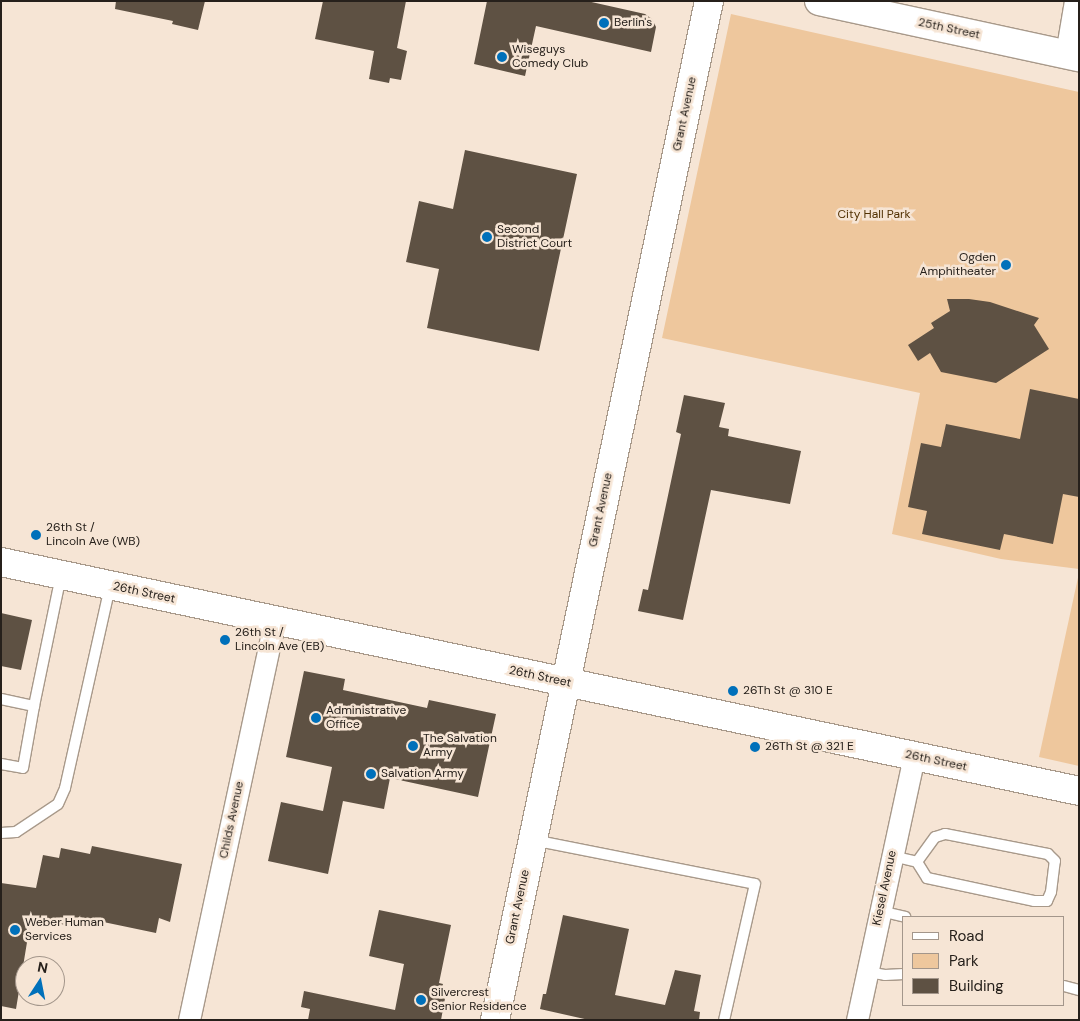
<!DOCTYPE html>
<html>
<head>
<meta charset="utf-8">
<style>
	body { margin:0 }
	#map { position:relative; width:1080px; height:1021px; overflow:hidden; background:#f6e5d5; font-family:"DM Sans",sans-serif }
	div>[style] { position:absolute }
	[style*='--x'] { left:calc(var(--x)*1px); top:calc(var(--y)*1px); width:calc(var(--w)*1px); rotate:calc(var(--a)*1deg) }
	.green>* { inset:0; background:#eec79d }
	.building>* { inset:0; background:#5e5143 }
	.roads { filter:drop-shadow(1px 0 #a8998a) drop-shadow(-1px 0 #a8998a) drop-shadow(0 1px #a8998a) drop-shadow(0 -1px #a8998a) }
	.lane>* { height:10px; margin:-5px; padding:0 5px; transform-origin:5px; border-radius:5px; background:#fff }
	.street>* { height:21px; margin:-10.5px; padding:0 10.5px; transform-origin:10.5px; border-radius:10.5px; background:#fff }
	.secondary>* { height:28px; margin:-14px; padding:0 14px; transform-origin:14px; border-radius:14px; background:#fff }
	.dots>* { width:14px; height:14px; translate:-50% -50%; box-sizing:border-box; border:2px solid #f6e5d5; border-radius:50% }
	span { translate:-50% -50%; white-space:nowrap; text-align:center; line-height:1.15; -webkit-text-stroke:5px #f6e5d5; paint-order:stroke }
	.poi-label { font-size:12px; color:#26201b }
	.left { translate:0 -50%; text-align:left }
	.right { translate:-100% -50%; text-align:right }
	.street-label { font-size:12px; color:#26201b }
	.park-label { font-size:12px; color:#523103 }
	.frame { position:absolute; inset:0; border:2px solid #26201b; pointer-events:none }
	.legend { position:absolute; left:902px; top:916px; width:162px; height:90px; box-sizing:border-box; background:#f6e5d5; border:1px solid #a3968b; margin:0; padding:6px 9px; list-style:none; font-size:15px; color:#26201b }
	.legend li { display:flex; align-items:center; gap:10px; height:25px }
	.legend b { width:25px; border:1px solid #a3968b }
	.north { position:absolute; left:15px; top:956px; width:50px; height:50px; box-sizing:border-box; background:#f6e5d5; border:1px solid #a3968b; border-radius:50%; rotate:11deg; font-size:14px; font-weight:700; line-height:20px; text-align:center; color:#26201b }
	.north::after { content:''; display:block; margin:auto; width:18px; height:22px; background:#0070ba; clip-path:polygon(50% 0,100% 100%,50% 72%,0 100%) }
</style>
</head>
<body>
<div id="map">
	<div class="green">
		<div style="clip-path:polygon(731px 14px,1079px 92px,1079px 569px,1001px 559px,892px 534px,920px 393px,662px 338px)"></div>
		<div style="clip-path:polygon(1079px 573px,1079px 766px,1039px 757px)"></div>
	</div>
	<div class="building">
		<div style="clip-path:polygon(116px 1px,205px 1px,198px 30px,172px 24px,173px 21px,115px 9px)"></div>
		<div style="clip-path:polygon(323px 1px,406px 1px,397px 48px,407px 51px,401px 80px,390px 78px,389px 83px,369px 79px,374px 51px,315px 39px)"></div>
		<div style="clip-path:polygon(487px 1px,587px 1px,645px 14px,652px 19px,656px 27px,651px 52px,536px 26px,525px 76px,474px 64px)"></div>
		<div style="clip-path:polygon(465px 150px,577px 174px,539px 351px,427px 328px,439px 269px,406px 262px,419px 201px,453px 209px)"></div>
		<div style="clip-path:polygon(947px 299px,969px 299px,990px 302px,1039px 318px,1034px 325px,1049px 349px,996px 383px,941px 372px,930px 353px,918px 361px,908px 345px,934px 328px,931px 323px,950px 311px)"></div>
		<div style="clip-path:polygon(1030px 389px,1079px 399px,1079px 497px,1063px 494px,1053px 544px,1004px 534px,1000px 550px,922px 534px,927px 511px,908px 507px,921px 443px,941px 447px,946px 424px,1020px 439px)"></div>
		<div style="clip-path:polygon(684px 395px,725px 403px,719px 427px,729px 429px,728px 436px,801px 451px,790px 504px,711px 490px,683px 620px,638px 611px,643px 589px,648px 590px,681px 434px,676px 432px)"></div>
		<div style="clip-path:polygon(1px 613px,32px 620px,21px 670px,1px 666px)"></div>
		<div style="clip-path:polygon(304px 671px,345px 679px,343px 690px,427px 708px,429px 700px,496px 714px,478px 797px,390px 778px,384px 809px,343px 801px,328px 874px,268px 861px,281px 802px,323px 811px,332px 767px,286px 757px)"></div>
		<div style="clip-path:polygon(92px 846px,182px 864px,170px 922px,159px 918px,156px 933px,89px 919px,88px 926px,77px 924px,76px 927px,31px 918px,16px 1009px,1px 1006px,1px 883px,36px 888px,43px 855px,59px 858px,61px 848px,90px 854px)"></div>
		<div style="clip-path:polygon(379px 910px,451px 925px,439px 983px,443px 984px,441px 992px,446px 993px,441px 1020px,308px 1020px,310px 1009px,301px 1007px,304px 991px,395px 1010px,404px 964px,369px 956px)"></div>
		<div style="clip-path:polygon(563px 915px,629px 929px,615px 995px,665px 1005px,675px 970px,701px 975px,694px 1011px,700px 1012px,699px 1020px,589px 1020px,540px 1009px,543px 994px,546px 994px)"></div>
	</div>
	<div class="roads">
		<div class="lane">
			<div style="--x:1;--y:699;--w:34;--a:12"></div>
			<div style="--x:34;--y:706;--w:133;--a:-78.3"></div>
			<div style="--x:1;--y:764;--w:22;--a:10"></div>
			<div style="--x:23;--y:768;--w:63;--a:-79.9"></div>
			<div style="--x:1;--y:833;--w:15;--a:-4"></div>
			<div style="--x:16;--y:832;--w:50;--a:-33.7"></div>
			<div style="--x:58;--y:804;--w:17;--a:-66"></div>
			<div style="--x:65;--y:788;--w:206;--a:-77.4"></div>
			<div style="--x:533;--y:840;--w:226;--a:11.2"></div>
			<div style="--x:755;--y:884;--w:139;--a:102.8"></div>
			<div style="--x:892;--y:856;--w:26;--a:13"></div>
			<div style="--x:917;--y:862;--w:19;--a:58"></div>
			<div style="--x:927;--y:878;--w:109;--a:12.1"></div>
			<div style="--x:1034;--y:901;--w:13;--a:0"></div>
			<div style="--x:1047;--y:901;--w:10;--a:-66"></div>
			<div style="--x:1051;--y:892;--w:31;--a:-83"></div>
			<div style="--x:1055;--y:861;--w:10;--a:-135"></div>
			<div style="--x:1048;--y:854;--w:105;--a:-169"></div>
			<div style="--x:945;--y:834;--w:10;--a:163"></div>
			<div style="--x:935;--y:837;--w:31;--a:126"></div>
			<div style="--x:880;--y:911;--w:26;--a:13"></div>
			<div style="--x:867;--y:972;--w:18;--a:9"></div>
			<div style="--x:885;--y:975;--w:19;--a:-3"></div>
			<div style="--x:1064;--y:986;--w:16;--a:15"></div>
		</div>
		<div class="street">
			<div style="--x:1066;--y:54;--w:54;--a:-80.4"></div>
			<div style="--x:189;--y:1020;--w:409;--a:-77.9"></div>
			<div style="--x:857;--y:1020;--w:270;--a:-77.8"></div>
		</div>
		<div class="secondary">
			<div style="--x:819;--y:1;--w:266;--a:12.2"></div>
			<div style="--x:1;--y:562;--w:1102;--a:11.99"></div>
			<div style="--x:495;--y:1020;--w:1041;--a:-78.14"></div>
		</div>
	</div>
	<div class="dots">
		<div style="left:604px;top:23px;background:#0070ba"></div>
		<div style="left:502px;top:57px;background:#0070ba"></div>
		<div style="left:487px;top:237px;background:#0070ba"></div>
		<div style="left:1006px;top:265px;background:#0070ba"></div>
		<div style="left:36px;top:535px;background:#0070ba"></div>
		<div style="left:225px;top:640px;background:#0070ba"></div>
		<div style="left:733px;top:691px;background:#0070ba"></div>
		<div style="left:316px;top:718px;background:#0070ba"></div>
		<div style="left:413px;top:746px;background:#0070ba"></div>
		<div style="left:755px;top:747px;background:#0070ba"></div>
		<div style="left:371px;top:774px;background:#0070ba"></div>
		<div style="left:15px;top:930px;background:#0070ba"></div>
		<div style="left:421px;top:1000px;background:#0070ba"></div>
	</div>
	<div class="poi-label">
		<span class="left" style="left:614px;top:23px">Berlin's</span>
		<span class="left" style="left:512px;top:57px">Wiseguys<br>Comedy Club</span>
		<span class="left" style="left:497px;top:237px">Second<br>District Court</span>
		<span class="right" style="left:996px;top:265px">Ogden<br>Amphitheater</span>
		<span class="left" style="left:46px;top:535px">26th St /<br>Lincoln Ave (WB)</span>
		<span class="left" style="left:235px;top:640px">26th St /<br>Lincoln Ave (EB)</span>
		<span class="left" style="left:743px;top:691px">26Th St @ 310 E</span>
		<span class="left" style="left:326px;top:718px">Administrative<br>Office</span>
		<span class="left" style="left:423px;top:746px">The Salvation<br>Army</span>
		<span class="left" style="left:765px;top:747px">26Th St @ 321 E</span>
		<span class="left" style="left:381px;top:774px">Salvation Army</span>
		<span class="left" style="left:25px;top:930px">Weber Human<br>Services</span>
		<span class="left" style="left:431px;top:1000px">Silvercrest<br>Senior Residence</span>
	</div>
	<div class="street-label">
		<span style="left:949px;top:29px;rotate:12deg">25th Street</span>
		<span style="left:685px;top:114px;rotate:-78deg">Grant Avenue</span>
		<span style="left:601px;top:510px;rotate:-78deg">Grant Avenue</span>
		<span style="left:144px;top:593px;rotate:12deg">26th Street</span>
		<span style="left:540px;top:677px;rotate:12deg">26th Street</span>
		<span style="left:936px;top:761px;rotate:12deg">26th Street</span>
		<span style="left:232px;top:820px;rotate:-78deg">Childs Avenue</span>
		<span style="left:885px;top:888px;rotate:-78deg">Kiesel Avenue</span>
		<span style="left:518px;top:907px;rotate:-78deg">Grant Avenue</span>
	</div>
	<div class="park-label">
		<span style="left:874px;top:215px">City Hall Park</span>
	</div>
	<div class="frame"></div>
	<ul class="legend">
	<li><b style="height:6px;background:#fff"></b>Road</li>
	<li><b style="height:14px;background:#eec79d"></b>Park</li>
	<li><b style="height:14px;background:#5e5143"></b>Building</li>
	</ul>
	<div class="north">N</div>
</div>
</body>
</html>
